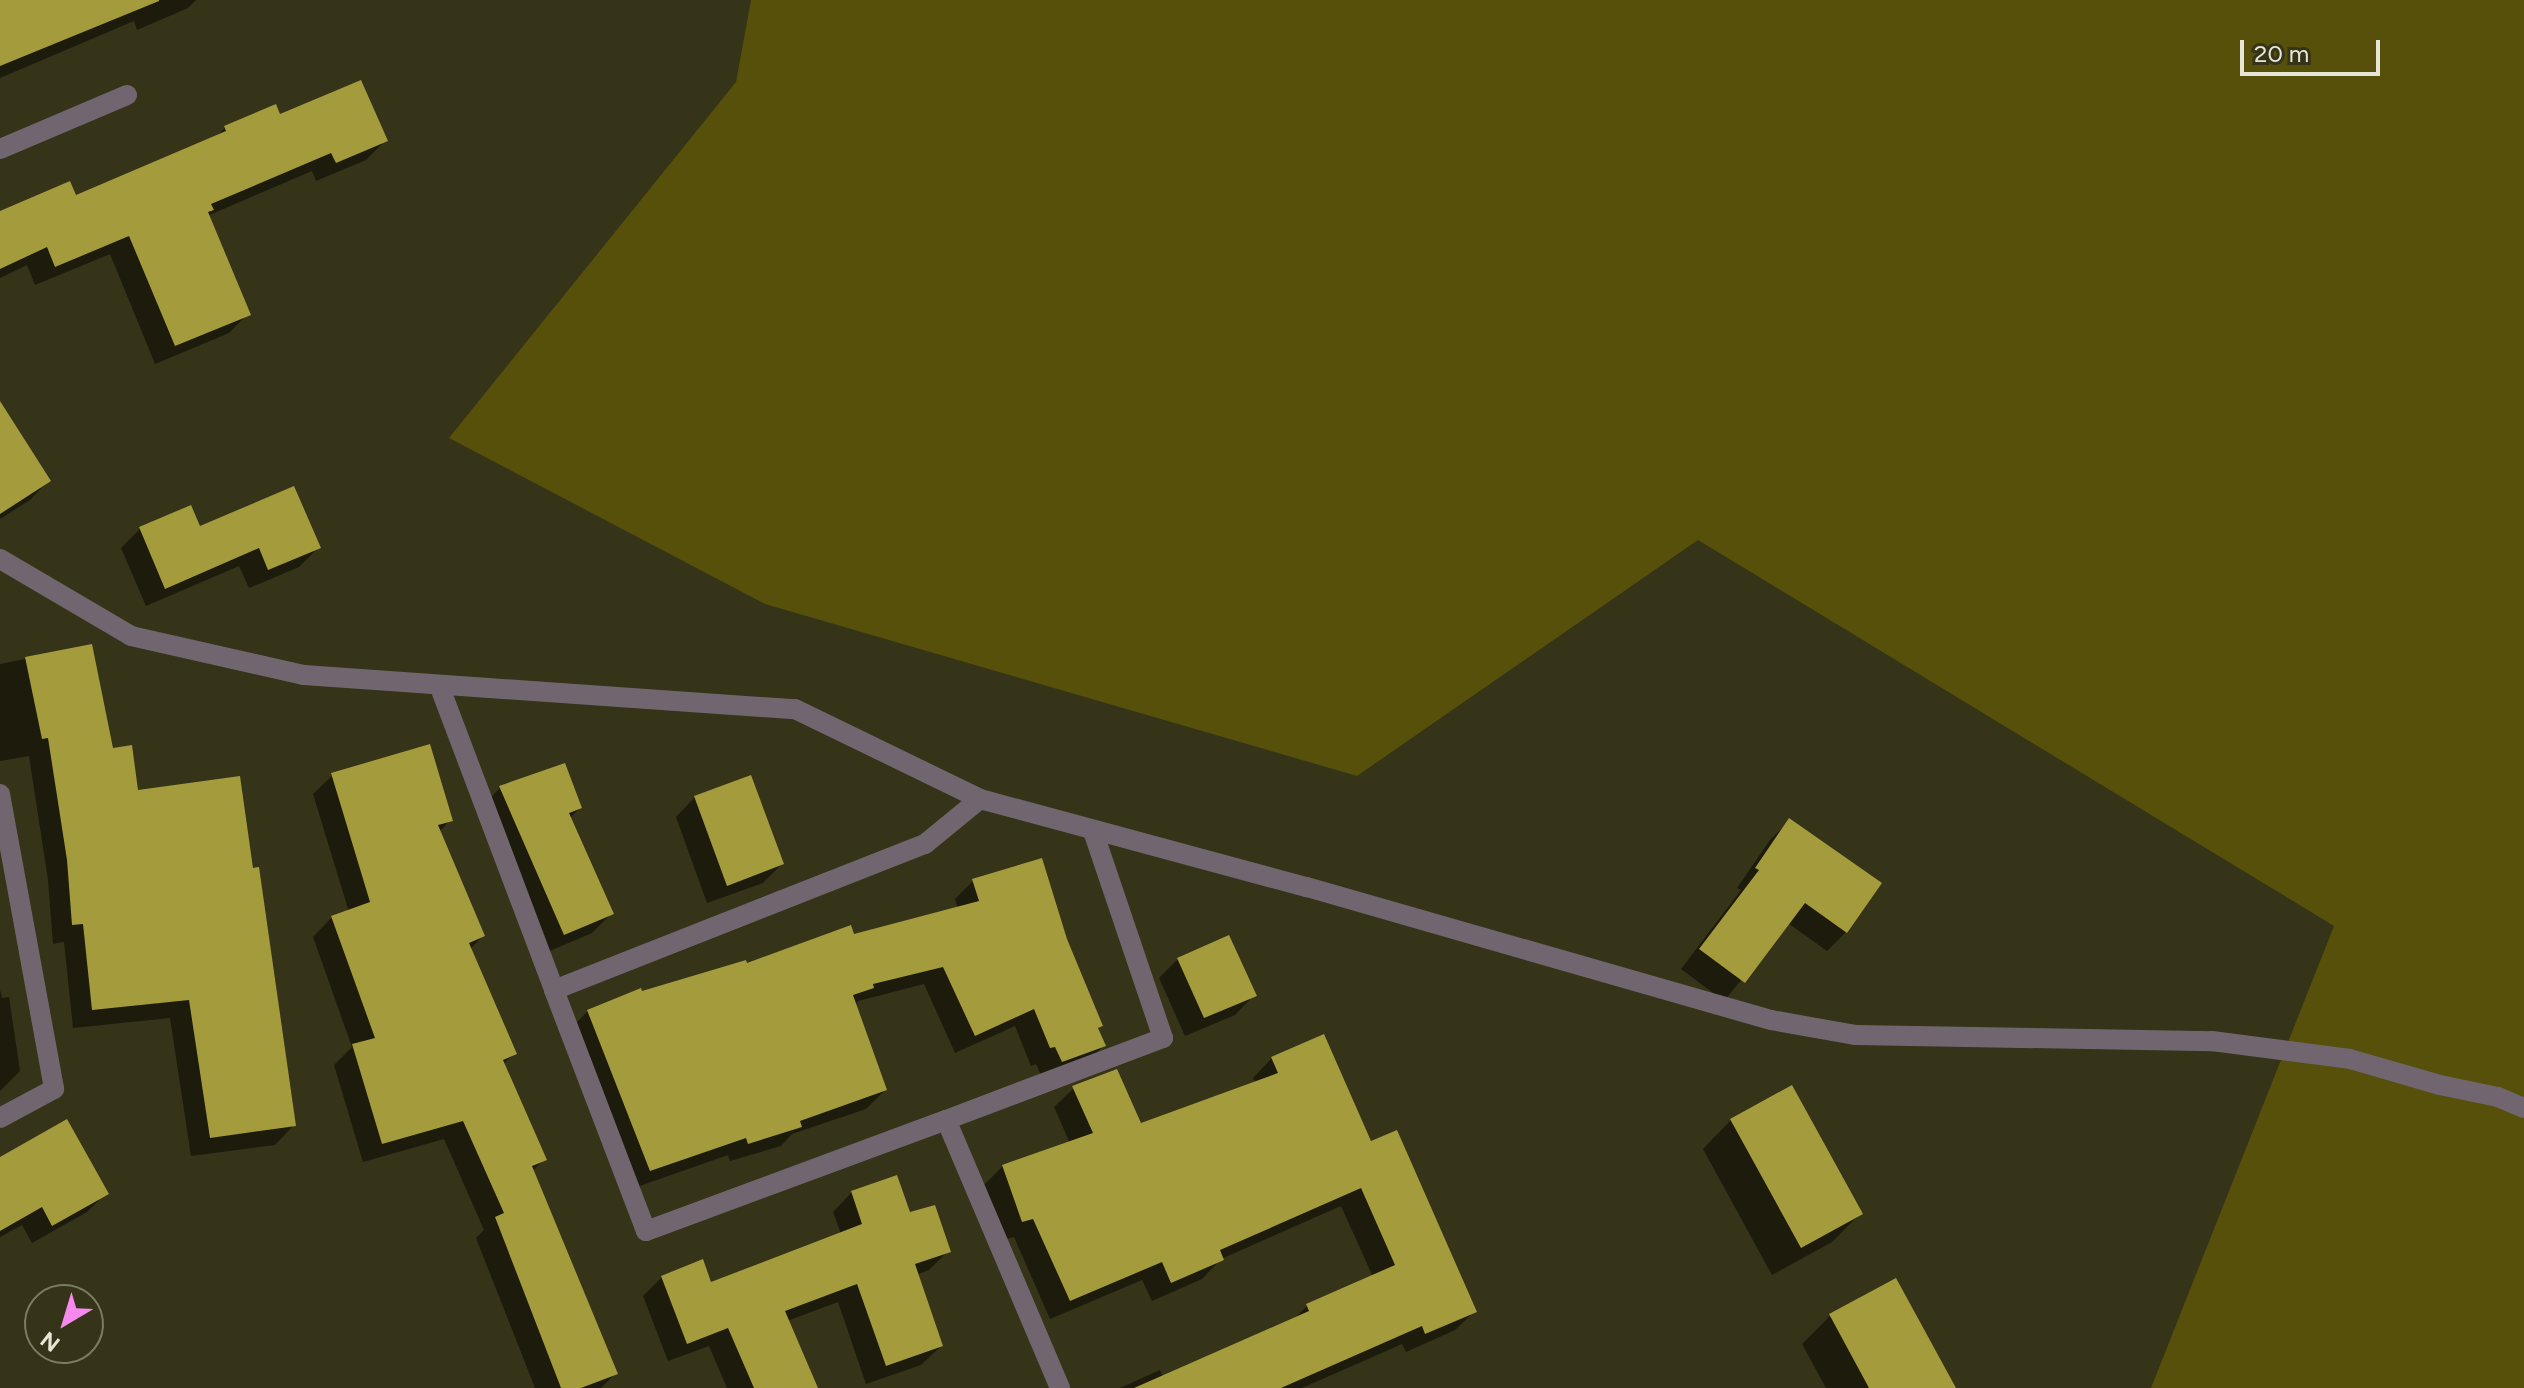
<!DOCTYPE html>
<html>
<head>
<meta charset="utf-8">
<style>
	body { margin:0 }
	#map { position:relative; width:2524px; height:1388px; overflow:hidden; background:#353318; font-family:Figtree,sans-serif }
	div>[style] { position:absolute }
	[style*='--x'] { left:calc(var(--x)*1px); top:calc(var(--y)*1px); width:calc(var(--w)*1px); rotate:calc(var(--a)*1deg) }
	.green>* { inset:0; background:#56500b }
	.shadow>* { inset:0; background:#0007 }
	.building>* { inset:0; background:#a49c3c }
	.minor>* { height:20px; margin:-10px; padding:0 10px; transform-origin:10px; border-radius:10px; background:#71666f }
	span { translate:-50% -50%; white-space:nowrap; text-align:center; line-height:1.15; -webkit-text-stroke:8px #353318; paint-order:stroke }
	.north { position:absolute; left:24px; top:1284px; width:80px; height:80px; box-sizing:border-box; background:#353318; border:2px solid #7c7b64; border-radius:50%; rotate:218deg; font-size:22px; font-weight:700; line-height:32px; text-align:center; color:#e7e6d6 }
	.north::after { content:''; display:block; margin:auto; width:28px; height:36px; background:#f689ed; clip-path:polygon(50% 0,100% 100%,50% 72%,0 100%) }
	.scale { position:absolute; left:2240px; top:40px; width:140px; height:36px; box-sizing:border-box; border:4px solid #e7e6d6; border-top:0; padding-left:10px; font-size:24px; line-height:28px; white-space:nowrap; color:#e7e6d6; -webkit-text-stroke:6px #353318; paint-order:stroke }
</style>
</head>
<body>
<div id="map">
	<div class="green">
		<div style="clip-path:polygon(751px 0,2524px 0,2524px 1388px,2151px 1388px,2334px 926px,1698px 540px,1357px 776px,765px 604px,449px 438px,736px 82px)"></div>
	</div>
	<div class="shadow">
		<div style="clip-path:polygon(0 0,196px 0,188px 8px,137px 30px,134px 21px,0 78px)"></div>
		<div style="clip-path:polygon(275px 107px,279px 117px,386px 140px,366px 160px,316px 181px,312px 171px,207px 216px,248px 314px,229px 333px,155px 364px,110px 254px,35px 285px,27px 265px,0 278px,0 213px,75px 198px,215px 138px,225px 128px)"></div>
		<div style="clip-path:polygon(0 405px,49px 480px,30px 500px,0 519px)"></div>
		<div style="clip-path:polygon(140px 529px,319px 547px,299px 567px,249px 588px,239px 566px,146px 606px,121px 548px)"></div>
		<div style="clip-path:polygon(90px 646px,112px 750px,137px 792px,294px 1125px,275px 1145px,191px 1156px,170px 1018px,73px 1028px,64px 942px,53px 944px,48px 880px,29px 756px,0 761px,0 664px)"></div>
		<div style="clip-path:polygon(333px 775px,450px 820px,439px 832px,483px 936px,470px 949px,514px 1053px,503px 1065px,544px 1159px,532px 1172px,615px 1374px,601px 1388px,535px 1388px,476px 1238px,484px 1230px,444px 1139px,363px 1162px,334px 1065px,352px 1047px,313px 937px,332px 917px,349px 912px,313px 794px)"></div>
		<div style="clip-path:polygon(501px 787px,580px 808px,570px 818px,611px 914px,592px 933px,545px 953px,481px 807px)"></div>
		<div style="clip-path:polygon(695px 797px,782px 864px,763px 883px,707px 903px,676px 817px)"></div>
		<div style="clip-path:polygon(1789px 821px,1846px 932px,1827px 951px,1788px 923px,1724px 1001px,1681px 969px,1741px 890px,1737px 888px,1770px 840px)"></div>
		<div style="clip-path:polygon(974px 880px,1065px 939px,1101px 1026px,1097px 1030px,1104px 1045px,1085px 1064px,1043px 1080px,1036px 1064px,1031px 1066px,1015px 1026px,955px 1053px,924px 984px,858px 1001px,855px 1005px,885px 1090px,866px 1109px,792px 1134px,781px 1146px,730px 1161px,728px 1155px,631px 1189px,569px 1030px,588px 1011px,641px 994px,958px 909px,955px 899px)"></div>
		<div style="clip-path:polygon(1178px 959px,1254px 995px,1235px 1015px,1185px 1036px,1159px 978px)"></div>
		<div style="clip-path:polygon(0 990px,2px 998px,9px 997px,20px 1071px,0 1091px)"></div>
		<div style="clip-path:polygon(1272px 1058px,1370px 1144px,1475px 1311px,1455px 1330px,1406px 1352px,1402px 1344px,1302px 1388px,1120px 1388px,1160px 1370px,1163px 1377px,1292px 1321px,1307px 1306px,1373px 1277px,1341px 1206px,1221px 1259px,1202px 1279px,1152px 1301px,1142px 1280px,1050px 1319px,1014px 1237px,1003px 1240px,983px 1186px,1003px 1166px,1070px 1143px,1054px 1107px,1074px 1088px,1140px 1125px,1256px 1083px,1253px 1078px)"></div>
		<div style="clip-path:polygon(1791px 1088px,1860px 1214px,1832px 1242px,1772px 1275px,1703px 1149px,1731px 1120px)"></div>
		<div style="clip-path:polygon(0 1160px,106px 1193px,87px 1212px,32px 1243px,22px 1225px,0 1237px)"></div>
		<div style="clip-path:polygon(852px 1192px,909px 1215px,948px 1251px,929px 1270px,916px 1275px,941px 1346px,921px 1365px,866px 1384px,838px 1302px,787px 1321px,816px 1388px,727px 1388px,709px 1346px,668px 1361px,643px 1296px,662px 1277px,710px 1284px,841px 1234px,833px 1212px)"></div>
		<div style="clip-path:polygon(1830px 1316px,1954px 1388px,1826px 1388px,1802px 1344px)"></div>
	</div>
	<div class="building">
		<div style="clip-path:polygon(0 0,159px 0,159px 1px,0 66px)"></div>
		<div style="clip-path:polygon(361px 80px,388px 141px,336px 163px,331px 153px,211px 204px,214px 210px,208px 212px,251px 315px,175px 346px,129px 236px,55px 267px,47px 247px,0 269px,0 211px,70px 181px,76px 195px,226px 131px,224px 126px,276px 104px,280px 114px)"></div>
		<div style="clip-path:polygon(0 401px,51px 481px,0 514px)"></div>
		<div style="clip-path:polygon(294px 486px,321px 548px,268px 570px,259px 548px,165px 589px,139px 527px,191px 505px,200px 526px)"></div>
		<div style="clip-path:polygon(92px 644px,113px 748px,132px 745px,138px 790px,240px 776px,253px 868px,259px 867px,296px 1126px,210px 1138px,189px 1000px,92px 1010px,83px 924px,72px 925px,67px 860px,48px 738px,42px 739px,25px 657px)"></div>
		<div style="clip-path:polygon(430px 744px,453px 821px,438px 825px,485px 936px,469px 943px,517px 1054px,503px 1060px,547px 1160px,532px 1166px,618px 1374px,581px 1388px,561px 1388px,495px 1217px,504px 1213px,463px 1121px,382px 1144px,352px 1044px,375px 1038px,331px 916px,370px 902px,331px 773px)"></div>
		<div style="clip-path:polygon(565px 763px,582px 808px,569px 813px,614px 914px,564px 935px,499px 786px)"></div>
		<div style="clip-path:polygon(751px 775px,784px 864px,727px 886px,694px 796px)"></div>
		<div style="clip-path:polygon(1789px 818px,1882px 883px,1847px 933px,1805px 903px,1745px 983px,1699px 949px,1759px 870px,1755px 868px)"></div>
		<div style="clip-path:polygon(1042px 858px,1067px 939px,1103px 1026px,1098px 1028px,1106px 1046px,1062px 1062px,1055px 1047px,1050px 1048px,1034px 1009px,975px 1036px,943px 967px,873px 984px,874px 988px,853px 995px,887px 1090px,800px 1121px,802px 1127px,748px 1144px,746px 1138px,650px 1171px,587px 1010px,641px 988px,642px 991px,746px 960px,747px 963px,851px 925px,854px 934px,979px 901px,972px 879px)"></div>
		<div style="clip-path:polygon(1229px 935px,1257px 996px,1204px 1018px,1177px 958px)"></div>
		<div style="clip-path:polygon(1324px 1034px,1371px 1141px,1397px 1130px,1477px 1312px,1425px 1334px,1422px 1326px,1281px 1388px,1134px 1388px,1309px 1311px,1306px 1304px,1395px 1265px,1361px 1188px,1220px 1250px,1224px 1260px,1171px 1283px,1162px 1262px,1070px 1301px,1033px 1219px,1022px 1222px,1002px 1165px,1093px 1133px,1072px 1086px,1117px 1069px,1141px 1123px,1278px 1073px,1271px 1057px)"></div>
		<div style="clip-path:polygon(1792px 1085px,1863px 1214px,1801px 1248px,1730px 1119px)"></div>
		<div style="clip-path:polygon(67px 1119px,109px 1194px,52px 1226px,42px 1207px,0 1231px,0 1157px)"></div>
		<div style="clip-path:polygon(897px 1175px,910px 1212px,935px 1205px,951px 1252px,915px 1264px,943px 1346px,886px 1366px,857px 1284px,785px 1311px,818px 1388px,754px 1388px,728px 1328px,687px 1344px,661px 1276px,703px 1259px,711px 1282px,862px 1224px,851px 1191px)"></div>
		<div style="clip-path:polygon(1896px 1278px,1956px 1388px,1869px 1388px,1829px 1314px)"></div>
	</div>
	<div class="minor">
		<div style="--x:0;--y:149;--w:138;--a:-23"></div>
		<div style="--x:0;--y:559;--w:152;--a:30.4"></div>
		<div style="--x:131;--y:636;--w:177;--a:12.7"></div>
		<div style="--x:304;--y:675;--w:492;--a:4"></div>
		<div style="--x:795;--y:709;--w:206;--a:25.9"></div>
		<div style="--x:980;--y:799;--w:339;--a:15.1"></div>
		<div style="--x:1307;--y:887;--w:483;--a:16"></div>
		<div style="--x:1771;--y:1020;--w:85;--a:10.1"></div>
		<div style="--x:1855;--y:1035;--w:357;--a:1"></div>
		<div style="--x:2212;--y:1041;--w:139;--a:7.4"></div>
		<div style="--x:2350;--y:1059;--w:94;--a:16.1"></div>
		<div style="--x:2440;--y:1085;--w:59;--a:11.7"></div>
		<div style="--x:2498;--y:1097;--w:28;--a:23"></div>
		<div style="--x:439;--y:685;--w:326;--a:69.3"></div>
		<div style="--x:0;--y:794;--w:300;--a:79.6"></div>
		<div style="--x:54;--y:1089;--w:61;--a:151.8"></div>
		<div style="--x:946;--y:1120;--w:320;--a:159.7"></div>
		<div style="--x:646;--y:1231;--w:258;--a:-110.9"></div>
		<div style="--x:554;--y:990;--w:399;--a:-21.5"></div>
		<div style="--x:925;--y:844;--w:71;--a:-39.3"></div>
		<div style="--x:1060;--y:1388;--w:291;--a:-113"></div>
		<div style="--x:946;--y:1120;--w:232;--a:-20.7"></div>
		<div style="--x:1163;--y:1038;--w:219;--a:-108.7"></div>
	</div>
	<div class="north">N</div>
	<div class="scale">20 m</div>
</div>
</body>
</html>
